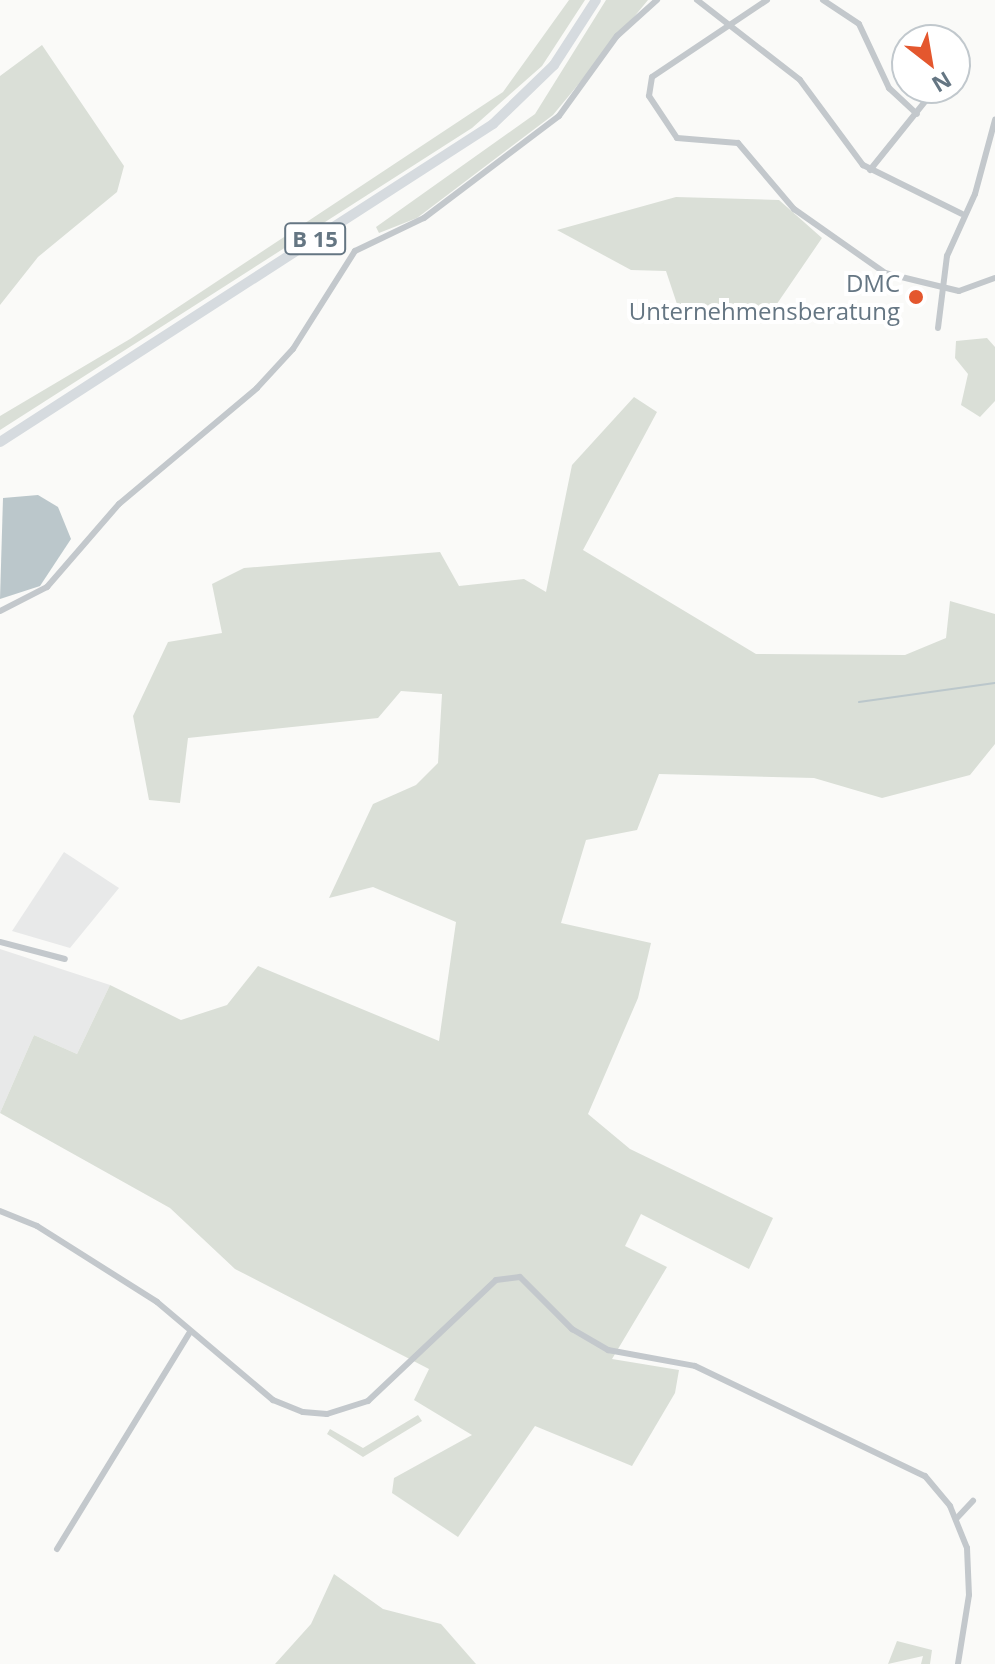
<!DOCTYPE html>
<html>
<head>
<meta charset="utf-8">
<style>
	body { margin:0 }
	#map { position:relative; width:995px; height:1664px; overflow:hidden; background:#fafaf8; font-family:"Open Sans",sans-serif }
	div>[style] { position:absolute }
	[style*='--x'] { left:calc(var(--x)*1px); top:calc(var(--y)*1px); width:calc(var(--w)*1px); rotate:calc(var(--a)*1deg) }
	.built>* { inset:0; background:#e8e9e9 }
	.green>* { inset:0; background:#dadfd7 }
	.water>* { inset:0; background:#bbc7cb }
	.stream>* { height:2px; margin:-1px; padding:0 1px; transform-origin:1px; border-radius:1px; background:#bbc7cb }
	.minor>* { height:6px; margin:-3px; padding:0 3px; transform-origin:3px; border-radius:3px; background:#c3c8cc }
	.trunk>* { height:10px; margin:-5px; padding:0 5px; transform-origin:5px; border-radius:5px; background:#d6dbdf }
	.dots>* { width:22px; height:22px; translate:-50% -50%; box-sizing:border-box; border:4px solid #fff; border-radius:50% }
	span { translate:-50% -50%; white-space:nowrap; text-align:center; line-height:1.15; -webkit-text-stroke:8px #fff; paint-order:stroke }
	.shield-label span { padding:2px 6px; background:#fff; border:2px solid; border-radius:6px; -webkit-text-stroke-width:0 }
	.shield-label { font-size:22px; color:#657683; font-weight:700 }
	.poi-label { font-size:24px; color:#657683 }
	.right { translate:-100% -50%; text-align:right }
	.north { position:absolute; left:891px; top:24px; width:80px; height:80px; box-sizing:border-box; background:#fff; border:2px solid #c1c8cd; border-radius:50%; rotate:149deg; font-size:22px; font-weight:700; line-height:32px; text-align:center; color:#657683 }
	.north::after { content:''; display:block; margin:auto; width:28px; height:36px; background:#e4572e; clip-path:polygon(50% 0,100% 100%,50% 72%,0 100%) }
</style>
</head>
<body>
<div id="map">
	<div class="built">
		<div style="clip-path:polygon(64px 852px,119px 888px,70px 948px,12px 931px)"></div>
		<div style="clip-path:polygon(0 949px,110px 985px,77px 1054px,34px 1035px,0 1113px)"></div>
	</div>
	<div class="green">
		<div style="clip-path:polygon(569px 0,585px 0,542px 66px,472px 128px,0 430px,0 416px,130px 339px,503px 92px)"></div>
		<div style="clip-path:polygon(606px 0,648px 0,553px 115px,417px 218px,379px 233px,376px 227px,535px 114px)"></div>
		<div style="clip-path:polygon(42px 45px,124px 166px,117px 192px,38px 257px,0 305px,0 76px)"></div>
		<div style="clip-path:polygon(676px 197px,779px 200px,822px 238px,770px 314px,736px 323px,679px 310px,666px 271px,631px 270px,557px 230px)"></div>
		<div style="clip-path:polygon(987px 338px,995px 347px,995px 401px,980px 417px,961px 405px,968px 374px,955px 358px,956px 341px)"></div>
		<div style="clip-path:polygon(634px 397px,657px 412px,583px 550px,756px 654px,905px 655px,946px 638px,950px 601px,995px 614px,995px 744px,970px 775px,882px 798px,814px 778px,659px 774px,637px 830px,586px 840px,561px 923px,651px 943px,638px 998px,588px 1114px,630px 1149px,773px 1218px,749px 1269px,641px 1214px,625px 1246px,667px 1267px,612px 1359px,679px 1370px,675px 1393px,632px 1466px,535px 1426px,458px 1537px,392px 1493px,394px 1478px,472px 1435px,414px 1400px,429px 1369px,235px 1269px,170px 1208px,0 1113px,34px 1035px,77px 1054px,110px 985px,181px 1020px,227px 1005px,258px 966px,439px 1041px,456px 922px,373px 887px,329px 898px,373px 804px,416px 785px,438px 763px,442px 694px,401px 691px,378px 718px,188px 738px,180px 803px,149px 800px,133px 716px,168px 642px,222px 633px,212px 584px,244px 568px,440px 552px,459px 586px,524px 579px,546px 592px,572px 465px)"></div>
		<div style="clip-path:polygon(418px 1415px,422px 1421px,363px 1457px,327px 1434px,330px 1429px,363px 1448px)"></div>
		<div style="clip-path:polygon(334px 1574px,383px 1609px,441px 1624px,476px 1664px,275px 1664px,311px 1624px)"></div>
		<div style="clip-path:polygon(897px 1641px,932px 1650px,930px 1664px,921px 1664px,923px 1656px,888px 1664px)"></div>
	</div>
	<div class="water">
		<div style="clip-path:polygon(38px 495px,58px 507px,71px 539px,40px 586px,0 599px,3px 498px)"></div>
	</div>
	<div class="stream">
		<div style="--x:859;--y:702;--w:137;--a:-8"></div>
	</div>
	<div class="minor">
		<div style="--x:697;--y:0;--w:130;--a:37.8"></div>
		<div style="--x:800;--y:80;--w:106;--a:53.5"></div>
		<div style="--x:863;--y:165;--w:110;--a:26.3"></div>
		<div style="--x:767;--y:0;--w:138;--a:146.2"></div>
		<div style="--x:652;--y:77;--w:19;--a:99"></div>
		<div style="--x:649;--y:96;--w:50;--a:56.3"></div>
		<div style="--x:677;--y:138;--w:61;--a:4.7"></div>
		<div style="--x:738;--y:143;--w:87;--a:49.7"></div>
		<div style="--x:794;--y:209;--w:111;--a:35.1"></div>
		<div style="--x:885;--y:273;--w:76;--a:13.7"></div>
		<div style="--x:959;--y:291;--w:38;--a:-20"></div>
		<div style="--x:823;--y:0;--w:43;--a:33.7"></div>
		<div style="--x:859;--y:24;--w:71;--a:64.9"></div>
		<div style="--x:889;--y:88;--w:38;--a:43"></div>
		<div style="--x:946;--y:32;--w:8;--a:76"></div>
		<div style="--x:870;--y:170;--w:105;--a:-51.2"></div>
		<div style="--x:938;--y:328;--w:73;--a:-82.9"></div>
		<div style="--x:947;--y:256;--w:68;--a:-65.7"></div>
		<div style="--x:975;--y:194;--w:77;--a:-74.9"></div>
		<div style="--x:0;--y:611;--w:53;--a:-27.1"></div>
		<div style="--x:47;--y:587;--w:110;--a:-49.1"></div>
		<div style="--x:119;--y:504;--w:180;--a:-40"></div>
		<div style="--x:257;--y:388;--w:53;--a:-47.3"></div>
		<div style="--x:293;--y:349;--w:116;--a:-57.7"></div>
		<div style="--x:355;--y:251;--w:76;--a:-25.6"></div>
		<div style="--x:424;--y:218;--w:169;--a:-37.1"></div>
		<div style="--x:559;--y:116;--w:99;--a:-54.1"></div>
		<div style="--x:617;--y:36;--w:54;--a:-42"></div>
		<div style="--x:0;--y:942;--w:67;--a:14.7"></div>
		<div style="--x:0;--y:1211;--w:40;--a:22"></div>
		<div style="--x:37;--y:1226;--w:142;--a:32.3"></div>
		<div style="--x:157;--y:1302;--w:152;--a:40.2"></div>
		<div style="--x:273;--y:1400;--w:32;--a:22"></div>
		<div style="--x:303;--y:1412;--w:24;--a:5"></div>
		<div style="--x:327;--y:1414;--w:43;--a:-17.6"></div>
		<div style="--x:368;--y:1401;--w:176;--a:-43.4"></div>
		<div style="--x:496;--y:1280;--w:24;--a:-7"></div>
		<div style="--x:520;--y:1277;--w:74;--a:45"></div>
		<div style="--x:572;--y:1329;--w:42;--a:30.3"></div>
		<div style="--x:608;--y:1350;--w:88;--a:10.4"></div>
		<div style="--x:695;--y:1366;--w:255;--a:25.6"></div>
		<div style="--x:925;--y:1476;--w:39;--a:50"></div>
		<div style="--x:950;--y:1506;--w:45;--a:68"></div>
		<div style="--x:967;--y:1548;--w:47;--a:87.6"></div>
		<div style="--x:969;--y:1595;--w:70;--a:99.1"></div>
		<div style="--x:956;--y:1519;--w:25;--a:-47"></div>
		<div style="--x:57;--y:1549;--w:255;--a:-58.5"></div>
	</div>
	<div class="trunk">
		<div style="--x:0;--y:442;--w:587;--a:-32.82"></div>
		<div style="--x:493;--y:124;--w:85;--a:-44"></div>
		<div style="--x:554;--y:65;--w:77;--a:-57.1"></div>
	</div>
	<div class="dots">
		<div style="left:916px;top:297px;background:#e4572e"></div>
	</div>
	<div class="shield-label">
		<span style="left:315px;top:239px">B 15</span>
	</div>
	<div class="poi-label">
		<span class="right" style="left:900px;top:297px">DMC<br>Unternehmensberatung</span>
	</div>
	<div class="north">N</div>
</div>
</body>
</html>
